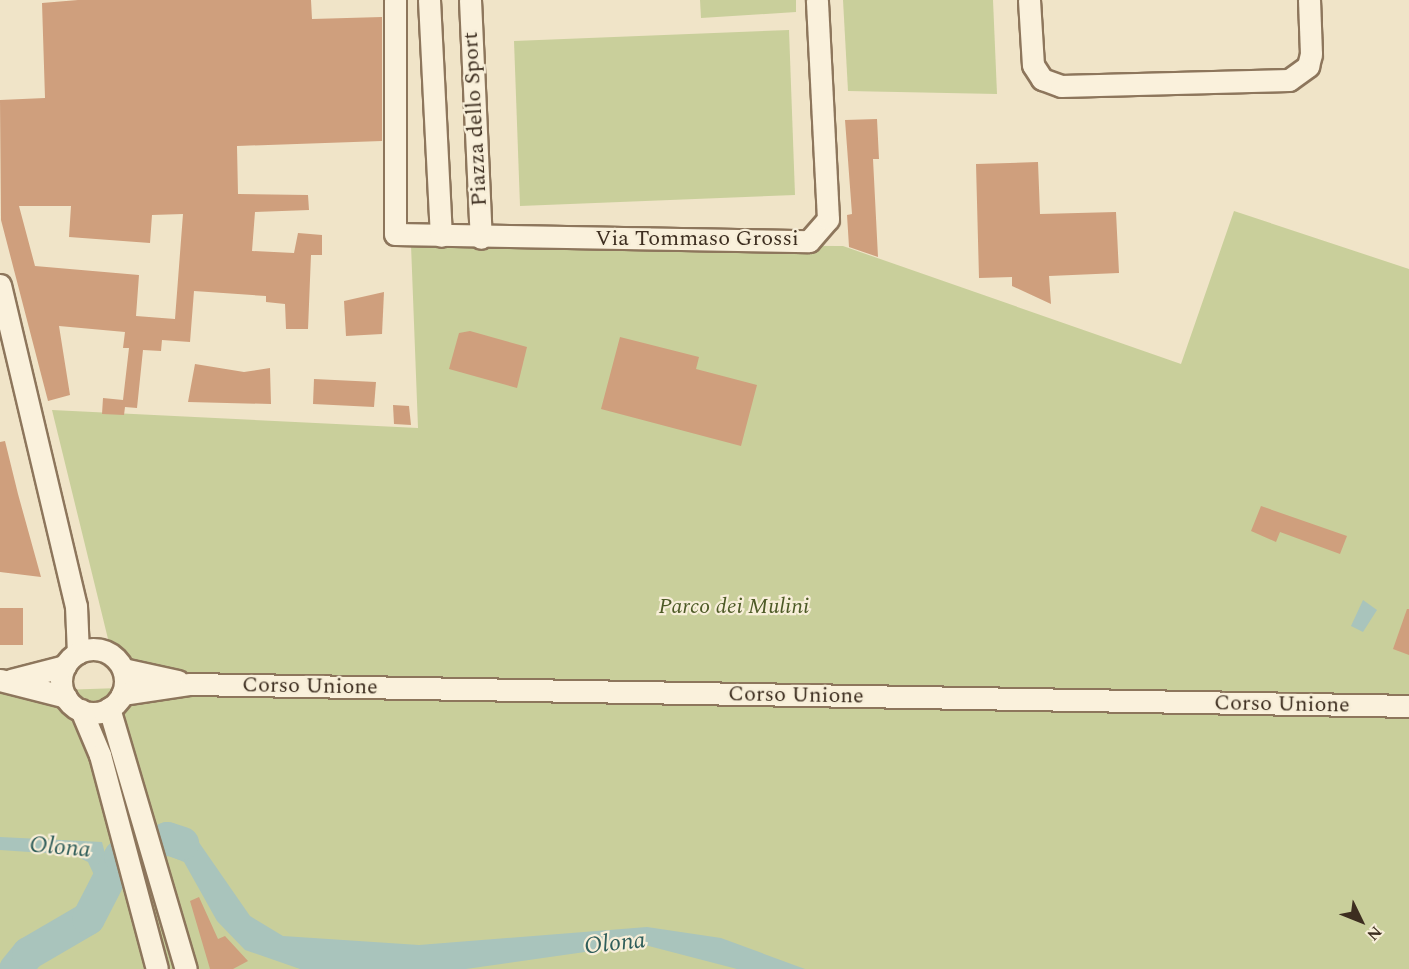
<!DOCTYPE html>
<html>
<head>
<meta charset="utf-8">
<style>
	body { margin:0 }
	#map { position:relative; width:1409px; height:969px; overflow:hidden; background:#f0e4c8; font-family:Spectral,serif }
	div>[style] { position:absolute }
	[style*='--x'] { left:calc(var(--x)*1px); top:calc(var(--y)*1px); width:calc(var(--w)*1px); rotate:calc(var(--a)*1deg) }
	.green>* { inset:0; background:#c9cf9b }
	.water>* { inset:0; background:#a9c4bc }
	.river>* { height:33px; margin:-16.5px; padding:0 16.5px; transform-origin:16.5px; border-radius:16.5px; background:#a9c4bc }
	.building>* { inset:0; background:#cf9f7d }
	.roads { filter:drop-shadow(2px 0 #8d765c) drop-shadow(-2px 0 #8d765c) drop-shadow(0 2px #8d765c) drop-shadow(0 -2px #8d765c) }
	.minor>* { height:21px; margin:-10.5px; padding:0 10.5px; transform-origin:10.5px; border-radius:10.5px; background:#faf1dc }
	.minor>.ring { margin:-10.5px; padding:0; box-sizing:content-box; background:none; border:21px solid #faf1dc; border-radius:50% }
	span { translate:-50% -50%; white-space:nowrap; text-align:center; line-height:1.15; -webkit-text-stroke:4.5px #f7eed8; paint-order:stroke }
	.street-label { font-size:22px; color:#3d2e20 }
	.park-label { font-size:22px; color:#4d5a26; font-style:italic }
	.water-label { font-size:24px; color:#2f5d5a; font-style:italic }
	.north { position:absolute; left:1331px; top:891px; width:60px; height:60px; -webkit-text-stroke:4px #f7eed8; paint-order:stroke; rotate:133deg; font-size:16px; font-weight:700; line-height:24px; text-align:center; color:#3d2e20 }
	.north::after { content:''; display:block; margin:auto; width:21px; height:27px; background:#3d2e20; clip-path:polygon(50% 0,100% 100%,50% 72%,0 100%) }
</style>
</head>
<body>
<div id="map">
	<div class="green">
		<div style="clip-path:polygon(700px 0,796px 0,796px 12px,701px 18px)"></div>
		<div style="clip-path:polygon(843px 0,993px 0,997px 94px,848px 91px)"></div>
		<div style="clip-path:polygon(789px 30px,795px 195px,520px 206px,514px 41px)"></div>
		<div style="clip-path:polygon(1234px 211px,1409px 269px,1409px 969px,0 969px,0 692px,120px 688px,52px 410px,418px 428px,411px 245px,843px 246px,1181px 364px)"></div>
	</div>
	<div class="water">
		<div style="clip-path:polygon(1363px 600px,1377px 610px,1363px 632px,1351px 626px)"></div>
		<div style="clip-path:polygon(178px 826px,198px 841px,250px 916px,283px 936px,419px 945px,647px 927px,721px 938px,805px 969px,737px 969px,641px 944px,466px 969px,300px 969px,245px 950px,217px 921px,184px 862px,167px 855px,158px 858px,151px 827px)"></div>
		<div style="clip-path:polygon(0 837px,102px 842px,111px 876px,107px 900px,97px 917px,76px 935px,33px 955px,22px 969px,6px 969px,39px 940px,74px 923px,92px 896px,94px 875px,88px 862px,74px 855px,0 850px)"></div>
	</div>
	<div class="river">
		<div style="--x:15;--y:969;--w:21;--a:-51"></div>
		<div style="--x:28;--y:953;--w:69;--a:-30.3"></div>
		<div style="--x:88;--y:918;--w:70;--a:-62.7"></div>
		<div style="--x:120;--y:856;--w:50;--a:-21"></div>
		<div style="--x:167;--y:838;--w:16;--a:18"></div>
	</div>
	<div class="building">
		<div style="clip-path:polygon(evenodd,78px 0,311px 0,312px 19px,382px 17px,382px 141px,237px 146px,238px 194px,308px 195px,309px 210px,255px 212px,252px 251px,294px 253px,298px 233px,322px 235px,322px 255px,311px 255px,308px 329px,286px 329px,285px 304px,266px 302px,266px 296px,194px 291px,190px 342px,162px 340px,161px 351px,143px 350px,137px 408px,125px 407px,124px 415px,102px 414px,103px 398px,123px 400px,129px 348px,123px 348px,125px 332px,59px 326px,70px 395px,48px 401px,1px 220px,0 100px,45px 98px,42px 3px,78px 0,19px 206px,71px 206px,69px 237px,150px 243px,152px 215px,183px 214px,175px 319px,136px 316px,139px 275px,35px 266px,19px 206px)"></div>
		<div style="clip-path:polygon(877px 119px,879px 159px,873px 159px,878px 257px,849px 247px,847px 215px,852px 214px,845px 120px)"></div>
		<div style="clip-path:polygon(1038px 162px,1040px 214px,1116px 212px,1119px 273px,1049px 276px,1051px 304px,1012px 286px,1012px 277px,979px 278px,976px 164px)"></div>
		<div style="clip-path:polygon(384px 292px,382px 334px,346px 336px,344px 301px)"></div>
		<div style="clip-path:polygon(470px 331px,527px 347px,517px 388px,449px 369px,459px 333px)"></div>
		<div style="clip-path:polygon(620px 337px,699px 357px,696px 369px,757px 385px,741px 446px,601px 409px)"></div>
		<div style="clip-path:polygon(195px 364px,244px 372px,270px 368px,271px 404px,188px 402px)"></div>
		<div style="clip-path:polygon(314px 379px,376px 382px,374px 407px,313px 404px)"></div>
		<div style="clip-path:polygon(393px 405px,409px 406px,411px 425px,394px 424px)"></div>
		<div style="clip-path:polygon(5px 441px,18px 494px,41px 577px,0 572px,0 442px)"></div>
		<div style="clip-path:polygon(1261px 506px,1347px 536px,1340px 554px,1280px 532px,1276px 542px,1251px 531px)"></div>
		<div style="clip-path:polygon(0 608px,23px 608px,23px 645px,0 645px)"></div>
		<div style="clip-path:polygon(1407px 609px,1409px 609px,1409px 655px,1393px 649px)"></div>
		<div style="clip-path:polygon(199px 897px,218px 939px,225px 936px,248px 961px,233px 969px,210px 969px,190px 901px)"></div>
	</div>
	<div class="roads">
		<div class="minor">
			<div style="--x:395;--y:0;--w:234;--a:90"></div>
			<div style="--x:395;--y:234;--w:414;--a:1"></div>
			<div style="--x:809;--y:241;--w:29;--a:-49"></div>
			<div style="--x:828;--y:219;--w:219;--a:-92.9"></div>
			<div style="--x:429;--y:0;--w:236;--a:87.1"></div>
			<div style="--x:470;--y:0;--w:238;--a:87.4"></div>
			<div style="--x:1029;--y:0;--w:65;--a:86.5"></div>
			<div style="--x:1033;--y:65;--w:17;--a:57"></div>
			<div style="--x:1042;--y:79;--w:20;--a:20"></div>
			<div style="--x:1061;--y:86;--w:228;--a:-1.5"></div>
			<div style="--x:1289;--y:80;--w:24;--a:-36"></div>
			<div style="--x:1308;--y:66;--w:12;--a:-76"></div>
			<div style="--x:1311;--y:54;--w:54;--a:-92.1"></div>
			<div style="--x:0;--y:285;--w:330;--a:76.7"></div>
			<div style="--x:76;--y:606;--w:47;--a:87.6"></div>
			<div class="ring" style="left:61px;top:649px;width:43px;height:43px"></div>
			<div style="--x:123;--y:669;--w:56;--a:12.3"></div>
			<div style="--x:0;--y:680;--w:68;--a:14.4"></div>
			<div style="--x:11;--y:680;--w:56;--a:-14.5"></div>
			<div style="--x:122;--y:694;--w:69;--a:-8.4"></div>
			<div style="--x:190;--y:684;--w:1219;--a:1.03"></div>
			<div style="--x:109;--y:708;--w:272;--a:73.6"></div>
			<div style="--x:81;--y:710;--w:49;--a:67.1"></div>
			<div style="--x:100;--y:755;--w:221;--a:75.1"></div>
		</div>
	</div>
	<div class="street-label">
		<span style="left:475px;top:119px;rotate:-93deg">Piazza dello Sport</span>
		<span style="left:697px;top:239px">Via Tommaso Grossi</span>
		<span style="left:310px;top:686px;rotate:1deg">Corso Unione</span>
		<span style="left:796px;top:695px;rotate:1deg">Corso Unione</span>
		<span style="left:1282px;top:704px;rotate:1deg">Corso Unione</span>
	</div>
	<div class="park-label">
		<span style="left:734px;top:607px">Parco dei Mulini</span>
	</div>
	<div class="water-label">
		<span style="left:60px;top:848px;rotate:5deg">Olona</span>
		<span style="left:615px;top:944px;rotate:-6deg">Olona</span>
	</div>
	<div class="north">N</div>
</div>
</body>
</html>
